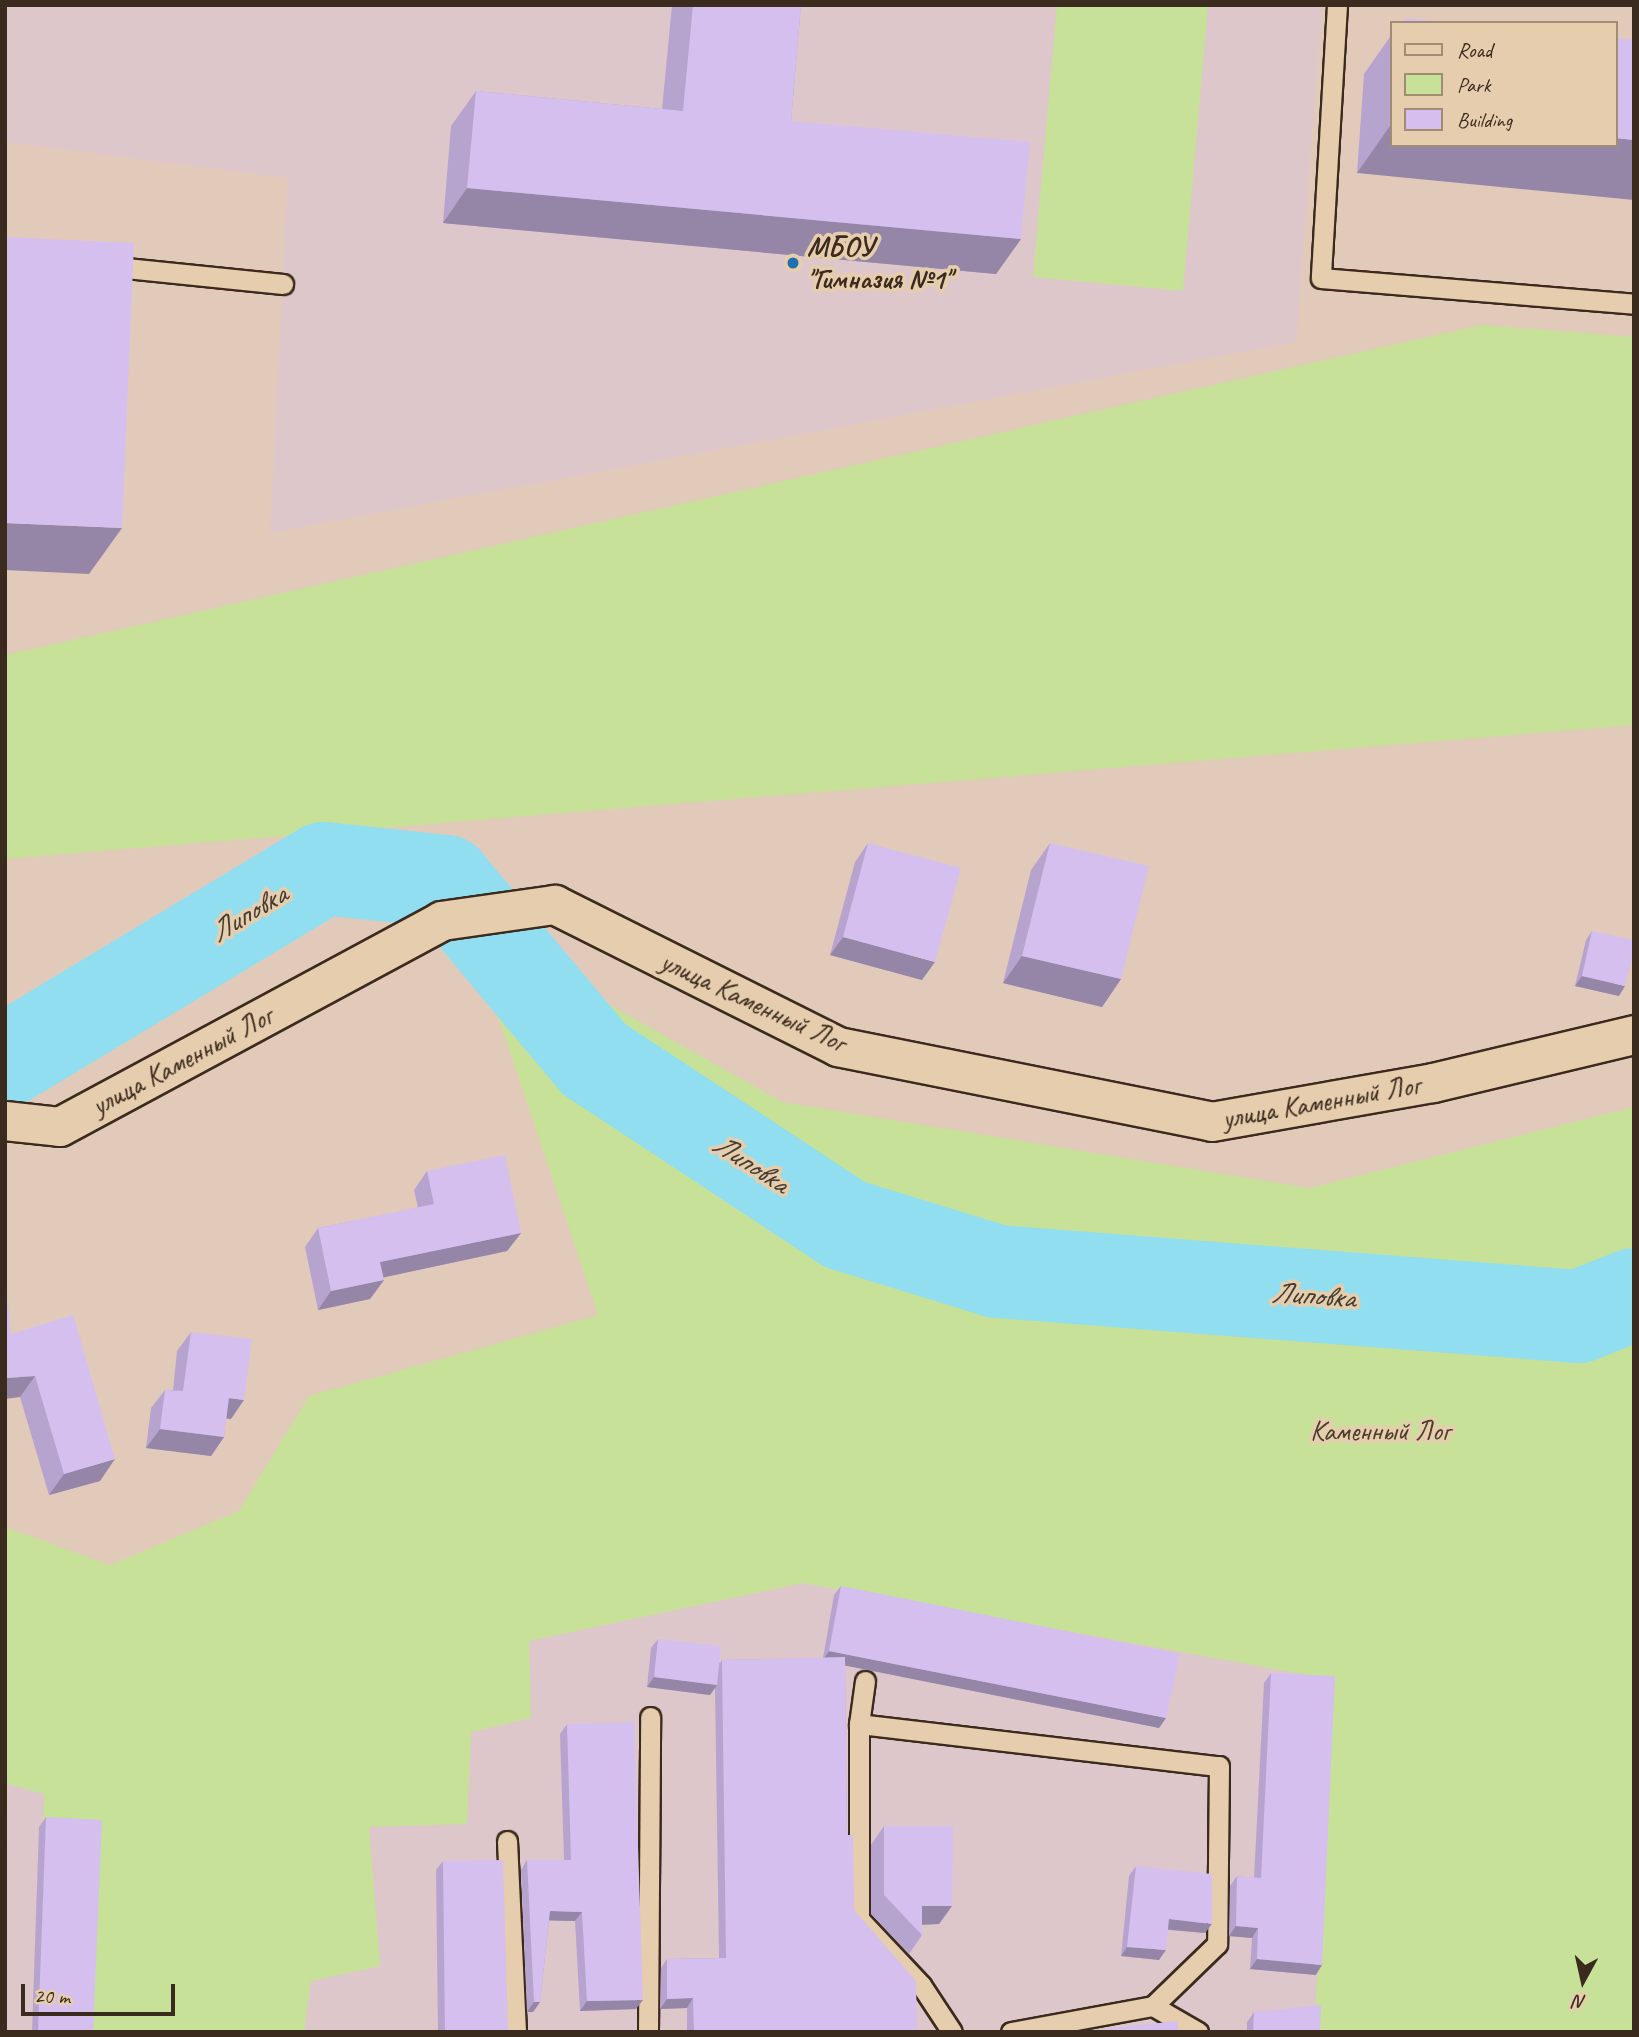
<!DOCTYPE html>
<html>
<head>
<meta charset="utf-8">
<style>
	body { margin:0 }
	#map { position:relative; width:1639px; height:2037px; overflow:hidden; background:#e2caba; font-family:Caveat,sans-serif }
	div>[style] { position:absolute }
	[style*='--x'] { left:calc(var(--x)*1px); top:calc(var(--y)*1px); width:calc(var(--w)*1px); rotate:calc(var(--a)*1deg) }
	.built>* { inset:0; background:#dec7ca }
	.green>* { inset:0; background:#c7e198 }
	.river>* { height:93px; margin:-46.5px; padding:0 46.5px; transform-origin:46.5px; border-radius:46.5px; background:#90deef }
	.roads { filter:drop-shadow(2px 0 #3b2a1e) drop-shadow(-2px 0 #3b2a1e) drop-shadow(0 2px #3b2a1e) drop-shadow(0 -2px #3b2a1e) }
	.lane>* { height:19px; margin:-9.5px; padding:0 9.5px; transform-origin:9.5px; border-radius:9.5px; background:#e5cdad }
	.street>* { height:38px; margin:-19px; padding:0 19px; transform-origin:19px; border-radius:19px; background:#e5cdad }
	.wall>* { inset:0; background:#b7a4ce }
	.shaded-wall>* { inset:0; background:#9586a7 }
	.building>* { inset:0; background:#d5bfef }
	.dots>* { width:19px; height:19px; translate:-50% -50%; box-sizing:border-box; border:4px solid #e5cdad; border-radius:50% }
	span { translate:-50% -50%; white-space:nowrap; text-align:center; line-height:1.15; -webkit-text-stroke:7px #e5cdad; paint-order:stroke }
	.poi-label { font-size:28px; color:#3b2a1e; font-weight:700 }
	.left { translate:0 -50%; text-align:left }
	.street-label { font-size:28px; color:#3b2a1e }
	.park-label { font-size:28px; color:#493c2a }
	.water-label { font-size:30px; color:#443c33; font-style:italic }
	.frame { position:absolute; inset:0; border:7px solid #3b2a1e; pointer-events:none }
	.legend { position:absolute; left:1390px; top:21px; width:228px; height:126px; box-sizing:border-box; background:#e5cdad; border:2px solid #a18c74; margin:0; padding:9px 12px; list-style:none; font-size:21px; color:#3b2a1e }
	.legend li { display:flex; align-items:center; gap:14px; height:35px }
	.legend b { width:35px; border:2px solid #a18c74 }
	.north { position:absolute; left:1548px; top:1946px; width:70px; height:70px; -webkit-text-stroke:5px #e5cdad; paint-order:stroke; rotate:188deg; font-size:19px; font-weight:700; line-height:28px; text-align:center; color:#3b2a1e }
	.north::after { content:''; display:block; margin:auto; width:24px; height:32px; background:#3b2a1e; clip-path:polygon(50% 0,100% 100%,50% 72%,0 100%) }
	.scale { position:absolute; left:21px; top:1984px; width:154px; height:32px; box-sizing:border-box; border:4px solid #3b2a1e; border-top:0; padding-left:9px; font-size:21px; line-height:24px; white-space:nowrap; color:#3b2a1e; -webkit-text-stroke:5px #e5cdad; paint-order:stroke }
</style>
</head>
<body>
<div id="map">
	<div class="built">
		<div style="clip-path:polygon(5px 5px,1322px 5px,1296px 342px,270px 533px,288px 178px,5px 142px)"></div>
		<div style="clip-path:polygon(803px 1583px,1336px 1680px,1314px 2032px,304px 2032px,310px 1981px,380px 1966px,369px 1826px,467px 1823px,471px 1732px,531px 1718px,529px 1641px)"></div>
		<div style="clip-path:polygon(8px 1782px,44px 1794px,81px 2032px,5px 2032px)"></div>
	</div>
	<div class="green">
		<div style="clip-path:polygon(1057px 5px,1208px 5px,1183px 291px,1033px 277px)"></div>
		<div style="clip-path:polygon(1482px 325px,1634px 337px,1634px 725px,5px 859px,5px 655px)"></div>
		<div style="clip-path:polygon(530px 960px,782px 1102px,1309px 1188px,1634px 1107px,1634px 2032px,1314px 2032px,1335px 1680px,803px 1583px,529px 1641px,531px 1718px,471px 1732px,467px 1824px,369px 1827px,380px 1966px,311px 1981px,304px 2032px,81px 2032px,43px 1827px,44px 1794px,5px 1783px,5px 1527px,110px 1565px,239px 1511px,309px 1396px,598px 1315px,495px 1008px)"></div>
	</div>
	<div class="river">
		<div style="--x:5;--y:1060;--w:371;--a:-31.1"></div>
		<div style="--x:323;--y:868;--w:123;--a:6.1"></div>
		<div style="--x:445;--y:881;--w:232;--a:50.1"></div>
		<div style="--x:594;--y:1059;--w:300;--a:33.4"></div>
		<div style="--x:844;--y:1224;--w:160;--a:17.1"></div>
		<div style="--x:997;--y:1271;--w:583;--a:4.43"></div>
		<div style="--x:1578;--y:1316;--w:60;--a:-21.4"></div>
	</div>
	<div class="roads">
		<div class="lane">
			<div style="--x:1337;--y:5;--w:273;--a:93.4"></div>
			<div style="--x:1321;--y:278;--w:314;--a:4.7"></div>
			<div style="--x:106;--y:266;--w:178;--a:5.8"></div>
			<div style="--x:865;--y:1681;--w:43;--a:97.9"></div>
			<div style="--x:859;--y:1724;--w:362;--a:6.7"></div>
			<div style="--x:1219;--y:1766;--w:178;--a:90.6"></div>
			<div style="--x:1217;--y:1944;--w:89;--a:135.9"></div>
			<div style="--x:859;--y:1724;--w:195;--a:90"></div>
			<div style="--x:859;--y:1919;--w:91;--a:46.8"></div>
			<div style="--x:921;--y:1985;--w:56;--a:56.6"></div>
			<div style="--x:507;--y:1841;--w:191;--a:87.3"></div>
			<div style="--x:648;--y:2032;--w:315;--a:-89.6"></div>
			<div style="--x:1011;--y:2032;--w:144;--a:-10.4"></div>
			<div style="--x:1153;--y:2006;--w:52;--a:30"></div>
		</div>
		<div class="street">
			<div style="--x:5;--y:1121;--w:55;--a:6.2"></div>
			<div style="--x:60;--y:1127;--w:434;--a:-28.3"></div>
			<div style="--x:442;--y:921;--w:114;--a:-8.1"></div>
			<div style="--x:555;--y:905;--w:317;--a:26.6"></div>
			<div style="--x:838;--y:1047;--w:381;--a:11.3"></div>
			<div style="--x:1212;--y:1122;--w:224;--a:-10"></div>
			<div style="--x:1433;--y:1083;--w:207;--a:-13.4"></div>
		</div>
	</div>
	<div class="wall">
		<div style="clip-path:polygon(672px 5px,801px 5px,791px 121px,1021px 239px,996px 274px,443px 223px,451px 126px,476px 91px,662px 109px)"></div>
		<div style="clip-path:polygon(1392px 34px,1392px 145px,1357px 173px,1364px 74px)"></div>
		<div style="clip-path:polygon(868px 843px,922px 980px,830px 955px,855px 862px)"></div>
		<div style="clip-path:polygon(1050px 843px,1121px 979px,1102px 1007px,1003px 983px,1031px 870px)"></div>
		<div style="clip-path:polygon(1592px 931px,1619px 996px,1575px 986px,1586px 940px)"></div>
		<div style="clip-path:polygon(427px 1171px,521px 1233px,507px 1251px,383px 1277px,384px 1280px,370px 1299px,318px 1310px,305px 1247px,318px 1228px,418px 1208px,414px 1190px)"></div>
		<div style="clip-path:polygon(191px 1332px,231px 1419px,226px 1418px,224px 1437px,211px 1456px,146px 1448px,151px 1408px,165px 1390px,173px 1390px,177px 1351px)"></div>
		<div style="clip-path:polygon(11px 1334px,100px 1481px,49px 1495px,20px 1397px)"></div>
		<div style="clip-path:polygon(841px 1586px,1166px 1718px,1159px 1728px,845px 1665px,847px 1835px,854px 1910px,917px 2032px,687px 2032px,687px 2008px,660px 2009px,661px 1968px,667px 1959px,719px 1958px,715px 1688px,710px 1695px,647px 1687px,651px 1648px,658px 1639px,720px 1663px,722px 1660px,823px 1658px,834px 1595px)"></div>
		<div style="clip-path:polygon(1271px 1673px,1316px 1975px,1250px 1969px,1252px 1938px,1229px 1936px,1230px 1886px,1237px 1876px,1254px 1878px,1264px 1683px)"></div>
		<div style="clip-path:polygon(567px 1724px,636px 2009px,580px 2011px,575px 1921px,549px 1921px,540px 2002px,533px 2012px,527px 2012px,521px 1870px,527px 1860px,564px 1860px,560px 1734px)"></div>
		<div style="clip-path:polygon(46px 1817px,93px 2032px,32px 2032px,39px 1827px)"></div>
		<div style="clip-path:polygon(884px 1826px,952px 1906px,939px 1924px,922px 1925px,922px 1935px,909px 1954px,871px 1914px,871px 1845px)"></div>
		<div style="clip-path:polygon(443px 1861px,508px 2032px,438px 2032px,436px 1870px)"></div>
		<div style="clip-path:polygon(1136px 1866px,1205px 1933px,1168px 1930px,1159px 1960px,1121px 1956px,1129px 1876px)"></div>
		<div style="clip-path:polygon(1254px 2012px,1320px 2032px,1247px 2032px,1247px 2022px)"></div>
	</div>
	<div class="shaded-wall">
		<div style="clip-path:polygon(1392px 123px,1392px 145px,1616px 145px,1616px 138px,1634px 140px,1634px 200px,1357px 173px)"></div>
		<div style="clip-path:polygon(467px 188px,1021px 239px,996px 274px,443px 223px)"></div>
		<div style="clip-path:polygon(5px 523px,122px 528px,89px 574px,5px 570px)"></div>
		<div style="clip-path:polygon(843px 937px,935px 962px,922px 980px,830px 955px)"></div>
		<div style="clip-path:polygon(1022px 956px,1121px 979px,1102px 1007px,1003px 983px)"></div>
		<div style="clip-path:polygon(1582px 976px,1625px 986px,1619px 996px,1575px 986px)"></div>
		<div style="clip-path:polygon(521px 1233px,507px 1251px,367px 1281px,380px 1262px)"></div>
		<div style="clip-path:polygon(384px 1280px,370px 1299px,318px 1310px,331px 1291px)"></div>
		<div style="clip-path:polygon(35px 1376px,20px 1397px,5px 1399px,5px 1378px)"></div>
		<div style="clip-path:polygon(229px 1398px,244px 1400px,231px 1419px,216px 1417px)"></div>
		<div style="clip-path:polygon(160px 1429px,224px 1437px,211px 1456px,146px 1448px)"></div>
		<div style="clip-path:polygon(115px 1459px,100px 1481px,49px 1495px,64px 1474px)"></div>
		<div style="clip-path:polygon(829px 1651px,1166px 1718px,1159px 1728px,822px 1661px)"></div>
		<div style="clip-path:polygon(654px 1677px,717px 1685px,710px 1695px,647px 1687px)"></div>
		<div style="clip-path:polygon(922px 1906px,952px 1906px,939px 1924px,912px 1925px)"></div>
		<div style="clip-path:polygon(550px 1911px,582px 1912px,575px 1921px,544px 1920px)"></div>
		<div style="clip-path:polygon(1169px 1919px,1212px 1924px,1205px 1933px,1163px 1929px)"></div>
		<div style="clip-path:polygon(1236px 1926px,1258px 1928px,1252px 1938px,1229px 1936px)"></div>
		<div style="clip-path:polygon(1127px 1947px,1166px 1950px,1159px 1960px,1121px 1956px)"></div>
		<div style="clip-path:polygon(1257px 1959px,1322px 1965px,1316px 1975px,1250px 1969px)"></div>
		<div style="clip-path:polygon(693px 1998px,687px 2008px,660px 2009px,667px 1999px)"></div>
		<div style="clip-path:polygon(643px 2000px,636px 2009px,580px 2011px,587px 2001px)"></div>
		<div style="clip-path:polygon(534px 2002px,540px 2002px,533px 2012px,527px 2012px)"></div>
	</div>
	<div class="building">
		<div style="clip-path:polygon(693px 5px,801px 5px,791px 121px,1030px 142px,1021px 239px,467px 188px,476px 91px,683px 111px)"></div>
		<div style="clip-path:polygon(1404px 18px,1458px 23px,1403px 23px)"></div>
		<div style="clip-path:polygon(1616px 38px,1634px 40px,1634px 140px,1616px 138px)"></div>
		<div style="clip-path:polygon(5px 237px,134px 243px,122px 528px,5px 523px)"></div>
		<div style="clip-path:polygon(868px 843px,961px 868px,935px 962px,843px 937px)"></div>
		<div style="clip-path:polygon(1050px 843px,1149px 866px,1121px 979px,1022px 956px)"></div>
		<div style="clip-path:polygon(1592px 931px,1634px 940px,1634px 952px,1625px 986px,1582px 976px)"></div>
		<div style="clip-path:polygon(505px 1155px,521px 1233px,380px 1262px,384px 1280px,331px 1291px,318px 1228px,434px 1204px,427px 1171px)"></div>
		<div style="clip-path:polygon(5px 1271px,11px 1334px,73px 1315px,115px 1459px,64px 1474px,35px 1376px,5px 1378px)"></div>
		<div style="clip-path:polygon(191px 1332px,252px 1339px,244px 1400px,229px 1398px,224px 1437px,160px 1429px,165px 1390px,183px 1391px)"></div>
		<div style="clip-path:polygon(841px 1586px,1180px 1654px,1166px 1718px,829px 1651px)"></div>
		<div style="clip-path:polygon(658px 1639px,721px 1646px,717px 1685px,654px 1677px)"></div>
		<div style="clip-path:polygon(845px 1657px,847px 1835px,853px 1835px,854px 1910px,916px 1981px,917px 2032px,694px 2032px,693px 1998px,667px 1999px,667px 1959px,726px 1958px,722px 1660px)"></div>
		<div style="clip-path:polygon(1271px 1673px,1335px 1676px,1322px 1965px,1257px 1959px,1258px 1928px,1236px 1926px,1237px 1876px,1261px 1878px)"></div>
		<div style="clip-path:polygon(634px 1722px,643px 2000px,587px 2001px,582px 1912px,550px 1911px,540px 2002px,534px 2002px,527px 1860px,571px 1860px,567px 1724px)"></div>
		<div style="clip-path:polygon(46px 1817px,102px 1820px,93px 2032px,38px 2032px)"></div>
		<div style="clip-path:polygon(884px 1826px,953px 1826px,952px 1906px,922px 1906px,922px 1935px,884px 1895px)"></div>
		<div style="clip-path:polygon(503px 1860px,508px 2032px,445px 2032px,443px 1861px)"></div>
		<div style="clip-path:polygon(1136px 1866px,1212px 1874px,1212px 1924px,1169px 1919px,1166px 1950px,1127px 1947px)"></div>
		<div style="clip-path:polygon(1321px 2005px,1320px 2032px,1253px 2032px,1254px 2012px)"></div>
		<div style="clip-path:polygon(1177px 2021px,1179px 2032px,1080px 2032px)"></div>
	</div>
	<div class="dots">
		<div style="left:793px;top:263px;background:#1f6fb2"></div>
	</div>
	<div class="poi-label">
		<span class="left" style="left:807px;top:263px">МБОУ<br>"Гимназия №1"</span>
	</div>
	<div class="street-label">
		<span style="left:753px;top:1002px;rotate:25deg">улица Каменный Лог</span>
		<span style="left:182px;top:1061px;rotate:-28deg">улица Каменный Лог</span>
		<span style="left:1321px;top:1102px;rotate:-10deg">улица Каменный Лог</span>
	</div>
	<div class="park-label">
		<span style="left:1380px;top:1431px">Каменный Лог</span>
	</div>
	<div class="water-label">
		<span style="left:248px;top:913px;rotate:-31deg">Липовка</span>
		<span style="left:751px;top:1163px;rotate:33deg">Липовка</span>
		<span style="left:1313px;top:1295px;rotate:4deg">Липовка</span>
	</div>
	<div class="frame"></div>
	<ul class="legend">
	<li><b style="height:9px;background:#e5cdad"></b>Road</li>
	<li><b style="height:19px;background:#c7e198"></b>Park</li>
	<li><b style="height:19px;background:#d5bfef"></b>Building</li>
	</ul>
	<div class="north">N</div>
	<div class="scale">20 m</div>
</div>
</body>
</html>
